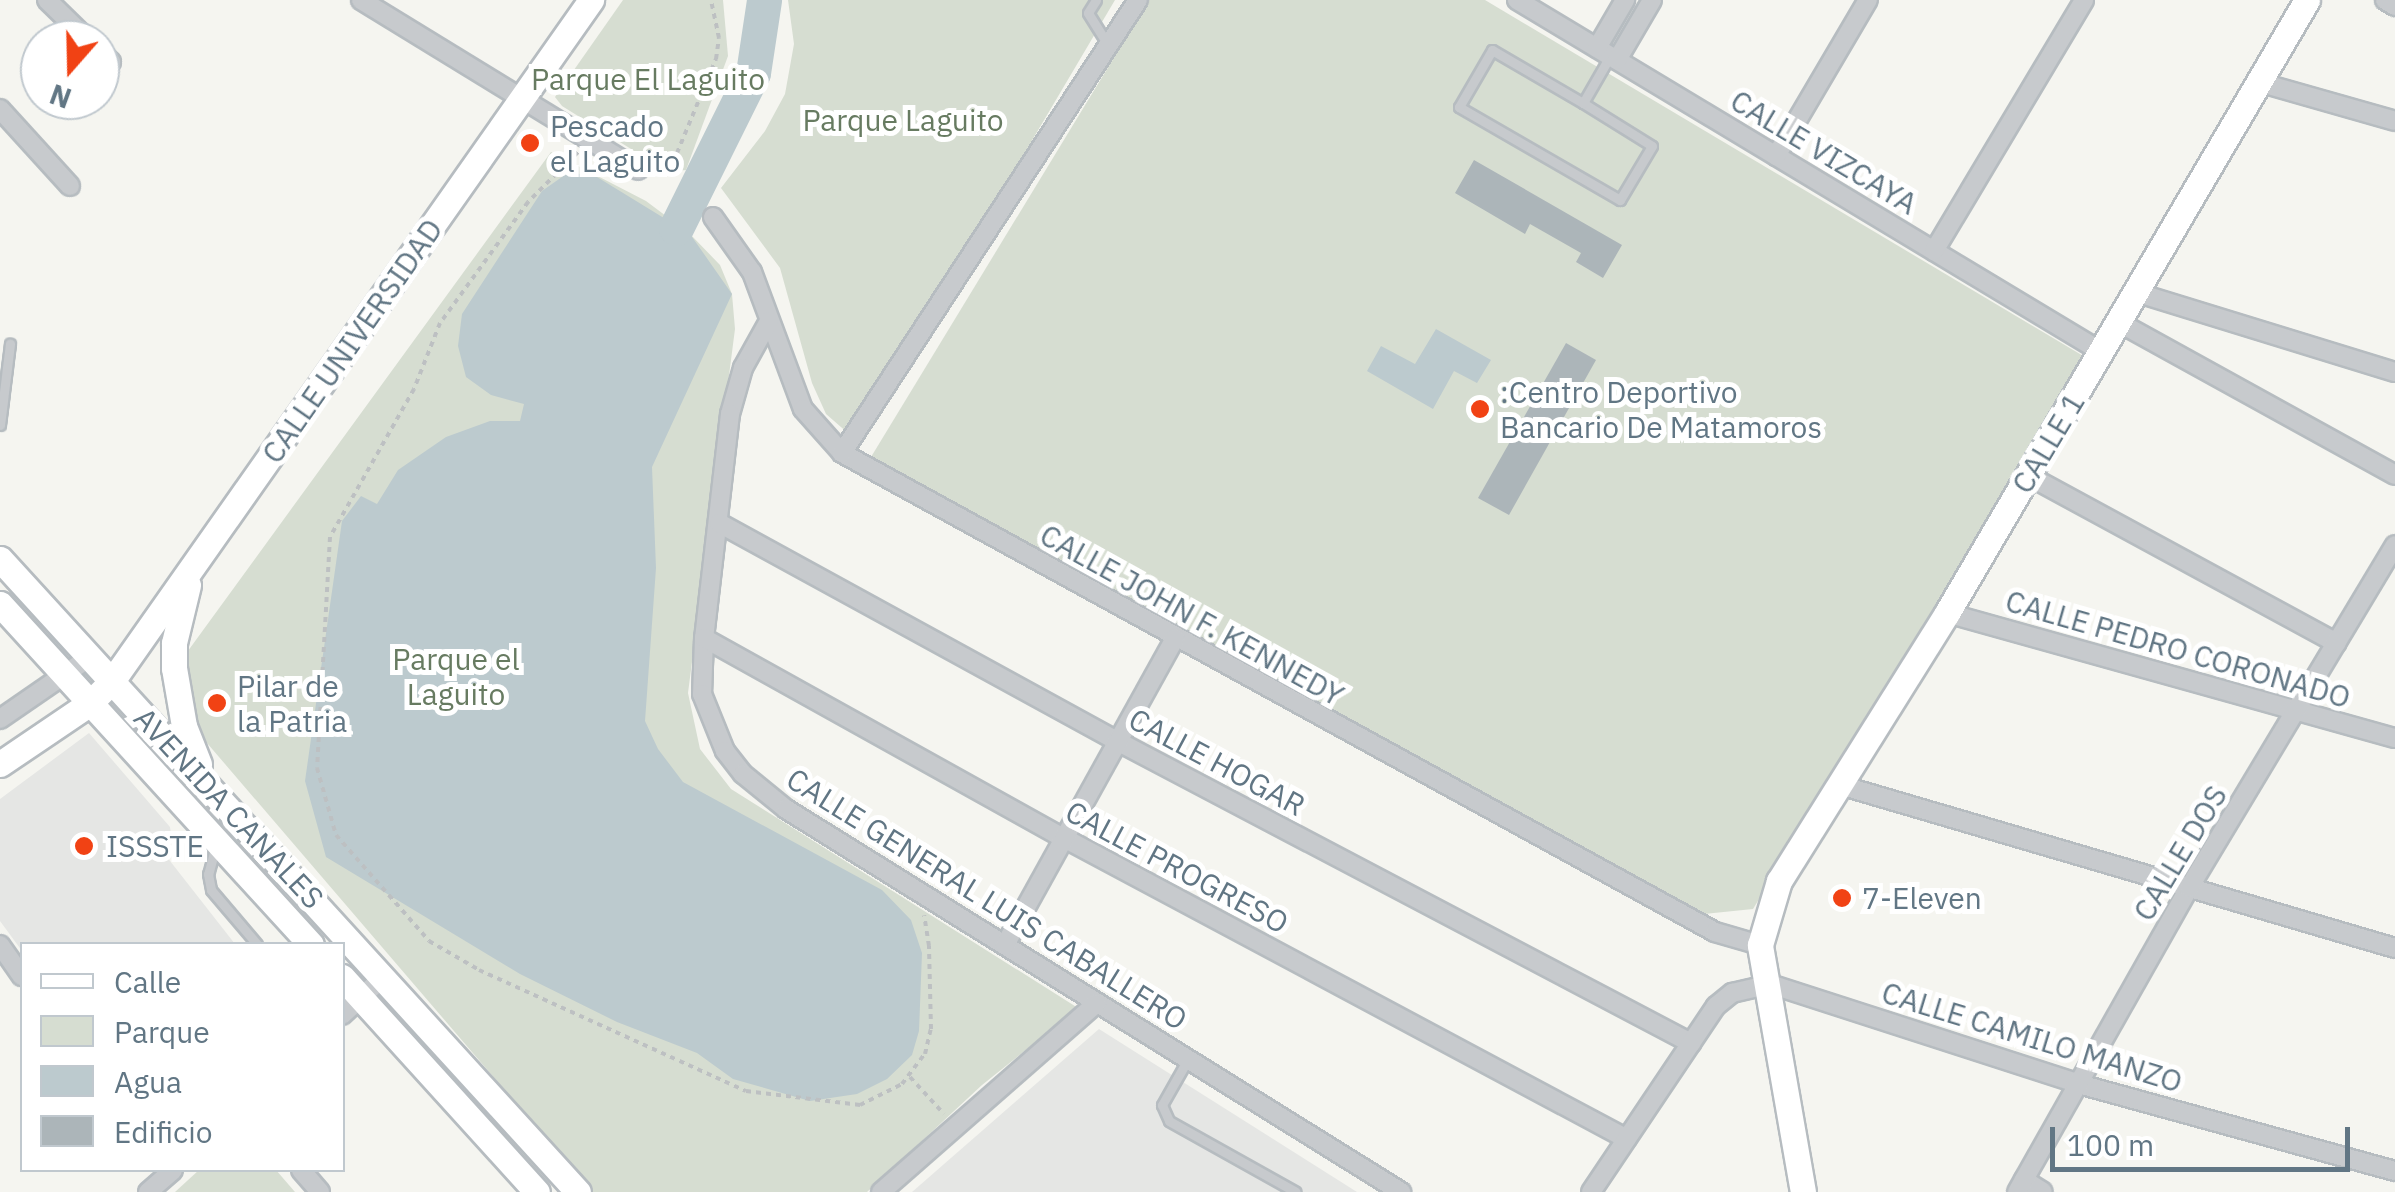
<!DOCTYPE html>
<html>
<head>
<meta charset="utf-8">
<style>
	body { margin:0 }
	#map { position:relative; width:2395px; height:1192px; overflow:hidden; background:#f5f5f0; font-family:"IBM Plex Sans",sans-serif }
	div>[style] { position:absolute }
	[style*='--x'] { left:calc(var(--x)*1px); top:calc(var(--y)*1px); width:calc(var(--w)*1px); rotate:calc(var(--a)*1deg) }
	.built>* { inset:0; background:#e5e6e4 }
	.green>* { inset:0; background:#d6ddd1 }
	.water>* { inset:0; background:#bccace }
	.river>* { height:35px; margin:-17.5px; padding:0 17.5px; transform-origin:17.5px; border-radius:17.5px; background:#bccace }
	.building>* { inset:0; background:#acb5b9 }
	.path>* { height:4px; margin-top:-2px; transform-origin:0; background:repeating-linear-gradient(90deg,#bdc0c2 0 5px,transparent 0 10px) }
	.roads { filter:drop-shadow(2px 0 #b6bcc0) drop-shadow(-2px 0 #b6bcc0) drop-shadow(0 2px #b6bcc0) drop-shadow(0 -2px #b6bcc0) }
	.lane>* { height:9px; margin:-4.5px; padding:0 4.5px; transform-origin:4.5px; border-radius:4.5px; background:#c7cacd }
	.street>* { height:18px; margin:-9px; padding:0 9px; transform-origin:9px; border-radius:9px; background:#c7cacd }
	.secondary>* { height:25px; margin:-12.5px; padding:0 12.5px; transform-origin:12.5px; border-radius:12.5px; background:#fff }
	.dots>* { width:28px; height:28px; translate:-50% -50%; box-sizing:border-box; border:5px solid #fff; border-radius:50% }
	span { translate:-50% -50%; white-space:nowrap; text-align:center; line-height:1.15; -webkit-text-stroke:10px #fff; paint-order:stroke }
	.park-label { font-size:30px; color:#677b61 }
	.poi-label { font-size:30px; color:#617684 }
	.left { translate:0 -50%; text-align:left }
	.street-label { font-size:30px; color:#617684 }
	.legend { position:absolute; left:20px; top:942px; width:325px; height:230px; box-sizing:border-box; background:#fff; border:2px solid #c0c8ce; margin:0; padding:12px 18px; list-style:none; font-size:30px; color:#617684 }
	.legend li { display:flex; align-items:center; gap:20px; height:50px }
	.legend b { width:50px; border:2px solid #c0c8ce }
	.north { position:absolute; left:20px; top:20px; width:100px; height:100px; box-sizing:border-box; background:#fff; border:2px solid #c0c8ce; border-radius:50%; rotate:200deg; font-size:28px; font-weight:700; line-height:40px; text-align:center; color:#617684 }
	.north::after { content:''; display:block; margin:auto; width:35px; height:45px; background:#f14214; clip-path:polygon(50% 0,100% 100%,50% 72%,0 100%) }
	.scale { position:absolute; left:2050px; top:1127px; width:300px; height:45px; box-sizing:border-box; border:5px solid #617684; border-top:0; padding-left:12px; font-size:30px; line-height:35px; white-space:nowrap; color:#617684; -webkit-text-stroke:8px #fff; paint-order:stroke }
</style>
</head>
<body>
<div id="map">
	<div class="built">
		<div style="clip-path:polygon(89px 733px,170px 827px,172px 841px,163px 852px,235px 944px,22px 944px,22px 951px,0 921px,0 799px)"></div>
		<div style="clip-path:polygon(1099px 1029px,1357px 1192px,912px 1192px)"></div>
	</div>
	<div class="green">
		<div style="clip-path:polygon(623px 0,723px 0,728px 56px,686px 170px,668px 172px,562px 106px,555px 97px)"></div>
		<div style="clip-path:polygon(788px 0,1115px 0,985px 220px,849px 434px,826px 414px,812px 383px,780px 268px,721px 188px,765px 131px,785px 94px,794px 44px)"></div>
		<div style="clip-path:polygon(1149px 0,1485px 0,2090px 360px,1753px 909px,1704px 914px,871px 457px)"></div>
		<div style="clip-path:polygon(551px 152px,646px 201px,690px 234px,720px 265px,732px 294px,735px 329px,688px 693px,700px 749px,731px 789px,1078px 1008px,982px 1085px,867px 1192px,592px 1192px,195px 729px,185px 655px)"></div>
		<div style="clip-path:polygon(199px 1170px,276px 1170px,295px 1192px,175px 1192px)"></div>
	</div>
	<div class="water">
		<div style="clip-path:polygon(569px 172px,597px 177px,690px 234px,732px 294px,652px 467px,656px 568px,645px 721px,658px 749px,683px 782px,882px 890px,911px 920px,922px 953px,919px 1031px,912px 1055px,887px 1079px,857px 1094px,810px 1101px,733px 1079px,697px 1053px,617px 1022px,520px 974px,326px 857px,305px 781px,342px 521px,361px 496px,377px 504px,398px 470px,446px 437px,490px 421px,520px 421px,524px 404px,491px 395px,466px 377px,458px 346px,462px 314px,542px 191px)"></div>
		<div style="clip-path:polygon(1436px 329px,1491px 360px,1477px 383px,1454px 371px,1433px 409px,1367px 371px,1381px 346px,1415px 364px)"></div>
	</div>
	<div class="river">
		<div style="--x:676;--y:228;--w:173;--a:-63.6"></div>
		<div style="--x:753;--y:73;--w:74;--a:-81.4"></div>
	</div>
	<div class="building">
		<div style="clip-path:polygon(1474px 160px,1622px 245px,1603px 278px,1576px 262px,1581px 253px,1530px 224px,1525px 234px,1455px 193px)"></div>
		<div style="clip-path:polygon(1566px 343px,1596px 360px,1509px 515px,1478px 498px)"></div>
	</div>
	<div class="path">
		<div style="--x:578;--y:152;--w:71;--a:135"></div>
		<div style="--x:528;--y:202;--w:150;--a:126"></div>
		<div style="--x:440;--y:323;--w:71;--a:111.5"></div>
		<div style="--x:414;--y:389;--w:170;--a:119.6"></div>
		<div style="--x:330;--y:537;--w:231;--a:93.2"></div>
		<div style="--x:317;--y:768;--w:70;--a:74.2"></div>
		<div style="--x:336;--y:835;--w:141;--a:48.7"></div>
		<div style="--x:429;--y:941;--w:58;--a:30.1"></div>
		<div style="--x:479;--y:970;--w:293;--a:24.4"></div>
		<div style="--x:746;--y:1091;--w:115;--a:7"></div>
		<div style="--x:860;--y:1105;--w:47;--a:-26.6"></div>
		<div style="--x:902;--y:1084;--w:38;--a:-53"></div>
		<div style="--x:925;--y:1054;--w:26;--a:-77"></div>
		<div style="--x:931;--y:1029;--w:83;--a:-91.4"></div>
		<div style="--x:929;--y:946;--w:31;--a:-99"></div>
		<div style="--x:656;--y:162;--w:23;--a:-23"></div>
		<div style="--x:677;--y:153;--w:102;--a:-67.5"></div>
		<div style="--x:716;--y:59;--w:21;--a:-82"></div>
		<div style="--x:719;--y:38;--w:39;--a:-102"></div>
		<div style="--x:910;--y:1077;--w:50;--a:47.4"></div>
	</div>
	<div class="roads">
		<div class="lane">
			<div style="--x:1096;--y:0;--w:15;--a:122"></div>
			<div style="--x:1088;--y:13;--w:38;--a:58"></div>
			<div style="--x:1583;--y:103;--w:81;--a:31.9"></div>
			<div style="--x:1652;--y:146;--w:63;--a:120.7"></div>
			<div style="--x:1620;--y:200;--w:186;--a:-150"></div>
			<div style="--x:1459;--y:107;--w:66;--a:-59.9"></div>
			<div style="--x:1492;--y:50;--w:105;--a:30.2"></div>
			<div style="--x:1583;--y:103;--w:54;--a:-60.1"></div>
			<div style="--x:0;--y:425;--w:82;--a:-83"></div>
			<div style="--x:216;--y:845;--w:30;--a:105"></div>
			<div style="--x:208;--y:874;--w:16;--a:79"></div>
			<div style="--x:211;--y:890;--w:71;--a:49.6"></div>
			<div style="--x:1188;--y:1059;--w:53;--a:119.5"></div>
			<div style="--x:1162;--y:1105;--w:17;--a:66"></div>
			<div style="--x:1169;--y:1121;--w:145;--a:29.2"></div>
		</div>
		<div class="street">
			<div style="--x:47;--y:0;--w:57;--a:44.3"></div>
			<div style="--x:361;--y:0;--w:325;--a:31.5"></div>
			<div style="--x:1517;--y:0;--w:683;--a:31.04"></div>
			<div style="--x:2385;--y:0;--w:12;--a:31"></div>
			<div style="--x:1597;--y:48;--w:56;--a:-59.7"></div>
			<div style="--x:100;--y:52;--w:15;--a:42"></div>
			<div style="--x:1617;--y:60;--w:69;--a:-59.7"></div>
			<div style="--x:2262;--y:83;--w:138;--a:15.9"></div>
			<div style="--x:0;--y:109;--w:104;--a:47.7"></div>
			<div style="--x:1776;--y:156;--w:181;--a:-59.5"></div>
			<div style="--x:713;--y:217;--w:67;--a:54.7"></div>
			<div style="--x:752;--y:272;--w:146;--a:69.6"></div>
			<div style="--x:803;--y:409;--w:59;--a:48.4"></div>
			<div style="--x:842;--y:453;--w:996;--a:28.75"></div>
			<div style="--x:1715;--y:932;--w:47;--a:16.1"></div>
			<div style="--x:1934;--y:251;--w:292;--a:-59.1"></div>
			<div style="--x:2138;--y:293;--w:269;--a:17.1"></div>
			<div style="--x:769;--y:321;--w:54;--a:119"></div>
			<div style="--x:743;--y:368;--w:48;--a:105.8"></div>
			<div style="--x:730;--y:414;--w:226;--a:96.6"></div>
			<div style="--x:704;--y:638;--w:56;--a:92"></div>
			<div style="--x:702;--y:694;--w:61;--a:68"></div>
			<div style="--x:725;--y:751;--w:29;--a:52"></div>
			<div style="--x:743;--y:774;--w:55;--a:39.1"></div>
			<div style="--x:786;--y:809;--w:725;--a:31.91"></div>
			<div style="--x:2120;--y:323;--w:314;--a:28.9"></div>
			<div style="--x:842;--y:453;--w:541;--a:-56.84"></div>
			<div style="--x:2029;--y:476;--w:350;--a:28.5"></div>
			<div style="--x:719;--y:523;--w:454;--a:28.7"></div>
			<div style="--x:1117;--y:741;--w:649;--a:27.75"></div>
			<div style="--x:1947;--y:613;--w:465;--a:15.6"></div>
			<div style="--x:704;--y:638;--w:412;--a:29.1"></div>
			<div style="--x:1064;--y:838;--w:638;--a:28.13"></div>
			<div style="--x:0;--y:719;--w:109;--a:-34.6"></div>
			<div style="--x:1840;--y:785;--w:578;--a:16.37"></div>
			<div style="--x:0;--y:945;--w:38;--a:55"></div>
			<div style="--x:1005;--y:945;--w:351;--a:-61"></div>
			<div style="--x:342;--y:1015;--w:56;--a:-42.8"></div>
			<div style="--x:301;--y:1170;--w:29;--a:49"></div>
			<div style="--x:2024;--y:1180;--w:22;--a:32"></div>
			<div style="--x:148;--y:1192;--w:33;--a:-41"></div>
			<div style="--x:881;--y:1192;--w:287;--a:-41.2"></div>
			<div style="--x:1591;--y:1192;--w:224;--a:-56.1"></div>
			<div style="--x:1716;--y:1006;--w:21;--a:-39"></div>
			<div style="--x:1732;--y:993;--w:39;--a:-13"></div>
			<div style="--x:1770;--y:984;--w:325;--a:17.9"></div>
			<div style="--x:2079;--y:1084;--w:328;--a:15.4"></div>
			<div style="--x:2017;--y:1192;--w:349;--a:-60.5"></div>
			<div style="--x:2189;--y:888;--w:400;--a:-59"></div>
		</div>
		<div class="secondary">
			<div style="--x:0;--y:559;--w:857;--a:47.6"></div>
			<div style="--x:188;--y:585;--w:60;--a:103.6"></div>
			<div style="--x:174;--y:643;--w:25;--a:90"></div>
			<div style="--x:174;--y:668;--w:59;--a:80.2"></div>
			<div style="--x:184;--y:726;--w:41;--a:68.5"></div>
			<div style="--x:0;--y:604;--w:461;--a:47.6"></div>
			<div style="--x:0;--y:764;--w:109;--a:-34.1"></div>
			<div style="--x:90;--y:703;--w:31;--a:-45"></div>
			<div style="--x:112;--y:681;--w:833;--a:-54.88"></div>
			<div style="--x:342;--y:977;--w:290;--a:47.8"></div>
			<div style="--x:1803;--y:1192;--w:251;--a:-99.9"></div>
			<div style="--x:1760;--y:945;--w:67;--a:-73.5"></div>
			<div style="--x:1779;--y:881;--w:316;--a:-57.9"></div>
			<div style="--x:1947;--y:613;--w:711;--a:-59.58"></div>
		</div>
	</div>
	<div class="dots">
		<div style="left:530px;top:143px;background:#f14214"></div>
		<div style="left:1480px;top:409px;background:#f14214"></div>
		<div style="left:217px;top:703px;background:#f14214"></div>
		<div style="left:84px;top:846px;background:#f14214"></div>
		<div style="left:1842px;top:898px;background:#f14214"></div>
	</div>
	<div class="park-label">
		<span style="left:648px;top:79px">Parque El Laguito</span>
		<span style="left:903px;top:120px">Parque Laguito</span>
		<span style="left:456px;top:676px">Parque el<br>Laguito</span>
	</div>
	<div class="poi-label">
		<span class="left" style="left:550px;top:143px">Pescado<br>el Laguito</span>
		<span class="left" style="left:1500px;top:409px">:Centro Deportivo<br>Bancario De Matamoros</span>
		<span class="left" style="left:237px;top:703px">Pilar de<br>la Patria</span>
		<span class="left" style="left:106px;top:846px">ISSSTE</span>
		<span class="left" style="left:1862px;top:898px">7-Eleven</span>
	</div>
	<div class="street-label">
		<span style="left:1824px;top:152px;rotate:31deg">CALLE VIZCAYA</span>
		<span style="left:352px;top:341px;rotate:-55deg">CALLE UNIVERSIDAD</span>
		<span style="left:2048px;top:443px;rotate:-59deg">CALLE 1</span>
		<span style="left:1192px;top:615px;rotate:29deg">CALLE JOHN F. KENNEDY</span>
		<span style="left:2178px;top:649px;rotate:16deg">CALLE PEDRO CORONADO</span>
		<span style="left:1217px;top:762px;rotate:28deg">CALLE HOGAR</span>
		<span style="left:229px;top:808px;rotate:47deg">AVENIDA CANALES</span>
		<span style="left:2180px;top:853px;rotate:-59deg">CALLE DOS</span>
		<span style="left:1177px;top:867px;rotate:28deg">CALLE PROGRESO</span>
		<span style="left:987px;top:899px;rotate:32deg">CALLE GENERAL LUIS CABALLERO</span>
		<span style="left:2032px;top:1037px;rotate:17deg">CALLE CAMILO MANZO</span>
	</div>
	<ul class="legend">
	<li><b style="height:12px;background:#fff"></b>Calle</li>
	<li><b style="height:28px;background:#d6ddd1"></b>Parque</li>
	<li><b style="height:28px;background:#bccace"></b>Agua</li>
	<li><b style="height:28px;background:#acb5b9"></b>Edificio</li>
	</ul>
	<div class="north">N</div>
	<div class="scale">100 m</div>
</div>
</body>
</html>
